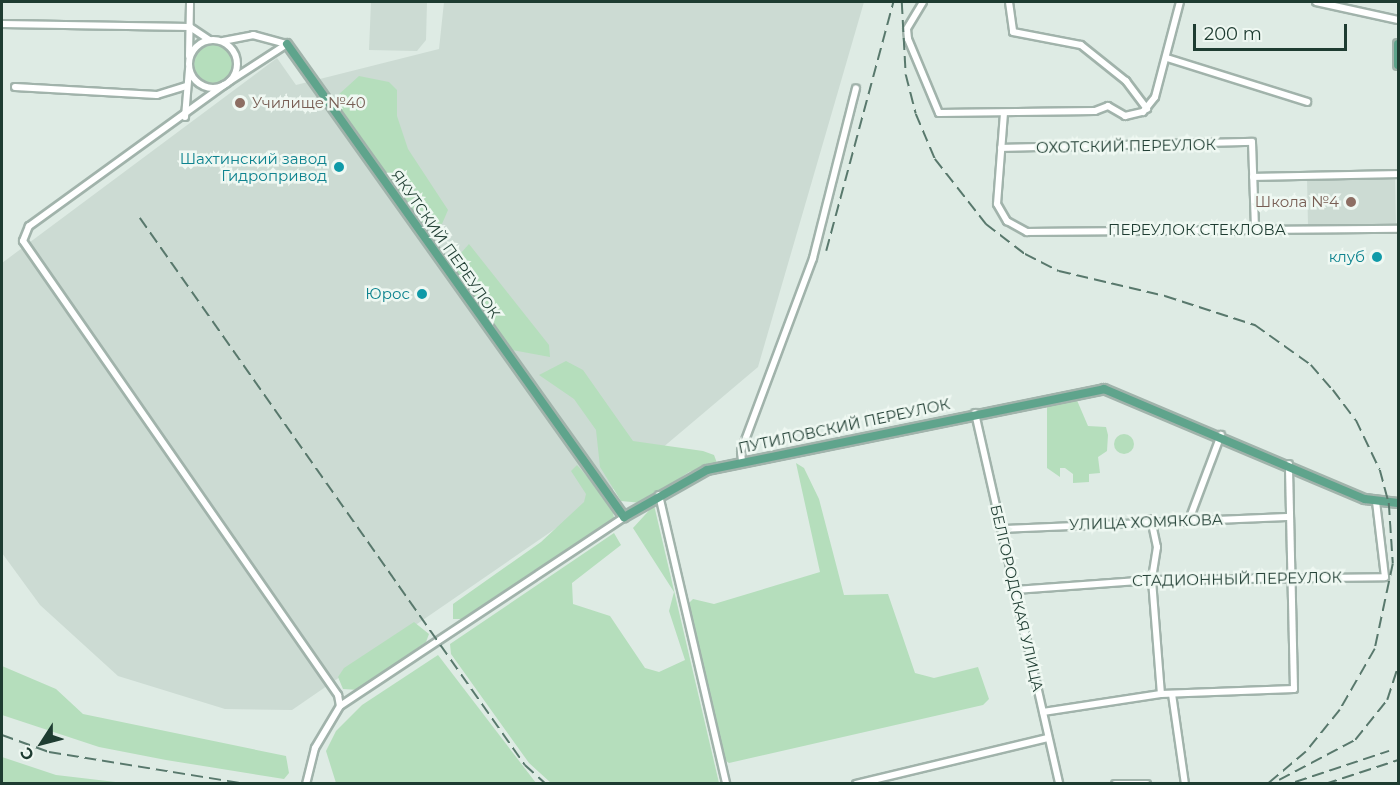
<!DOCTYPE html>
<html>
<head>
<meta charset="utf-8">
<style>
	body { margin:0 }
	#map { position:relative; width:1400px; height:785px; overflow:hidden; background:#deebe4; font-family:Montserrat,sans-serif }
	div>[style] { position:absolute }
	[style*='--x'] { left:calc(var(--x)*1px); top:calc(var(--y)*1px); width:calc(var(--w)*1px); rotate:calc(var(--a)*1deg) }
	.built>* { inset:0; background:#ccdbd3 }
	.green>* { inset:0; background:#b5debc }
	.round { border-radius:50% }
	.roads { filter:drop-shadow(2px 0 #a1b3ab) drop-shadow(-2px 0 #a1b3ab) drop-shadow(0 2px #a1b3ab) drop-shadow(0 -2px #a1b3ab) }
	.minor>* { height:6px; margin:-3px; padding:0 3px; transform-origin:3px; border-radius:3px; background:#fff }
	.minor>.ring { margin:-3px; padding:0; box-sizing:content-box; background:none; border:6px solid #fff; border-radius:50% }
	.major>* { height:8px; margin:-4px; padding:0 4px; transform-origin:4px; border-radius:4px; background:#5fa48c }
	.rail>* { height:1.5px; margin-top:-0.75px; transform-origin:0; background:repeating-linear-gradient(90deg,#58786c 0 12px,transparent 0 18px) }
	.dots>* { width:16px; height:16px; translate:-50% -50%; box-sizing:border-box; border:3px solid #eff8f2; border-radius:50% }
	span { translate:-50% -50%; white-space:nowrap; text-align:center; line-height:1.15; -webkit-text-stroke:5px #eff8f2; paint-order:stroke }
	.education-label { font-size:15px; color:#785e54 }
	.left { translate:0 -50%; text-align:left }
	.right { translate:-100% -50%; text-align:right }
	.street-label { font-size:15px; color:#1e3c31 }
	.culture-label { font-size:15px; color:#0d838f }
	.frame { position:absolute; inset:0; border:3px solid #1e3c31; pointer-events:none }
	.north { position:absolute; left:12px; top:713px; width:60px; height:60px; -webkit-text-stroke:4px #eff8f2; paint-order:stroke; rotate:234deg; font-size:16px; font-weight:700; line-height:24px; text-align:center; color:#1e3c31 }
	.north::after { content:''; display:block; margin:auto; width:21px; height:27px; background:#1e3c31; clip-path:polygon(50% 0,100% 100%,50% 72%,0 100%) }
	.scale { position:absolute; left:1193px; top:24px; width:154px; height:27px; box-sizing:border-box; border:3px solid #1e3c31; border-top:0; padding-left:8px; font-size:18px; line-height:21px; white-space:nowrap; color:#1e3c31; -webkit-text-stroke:4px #eff8f2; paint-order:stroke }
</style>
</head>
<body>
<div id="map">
	<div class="built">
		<div style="clip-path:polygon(371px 2px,427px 2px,426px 40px,417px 51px,369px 50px)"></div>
		<div style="clip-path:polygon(444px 2px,864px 2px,758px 367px,616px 487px,292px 710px,225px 709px,118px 676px,40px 605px,2px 553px,2px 263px,277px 58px,296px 85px,439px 49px)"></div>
		<div style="clip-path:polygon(1307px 178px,1395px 178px,1396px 226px,1308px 226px)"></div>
	</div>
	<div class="green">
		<div class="round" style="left:193px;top:44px;width:40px;height:40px"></div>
		<div style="clip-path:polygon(359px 76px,389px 82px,397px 90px,397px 116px,408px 149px,448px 210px,442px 224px,422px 226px,339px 107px,337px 96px)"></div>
		<div style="clip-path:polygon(469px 244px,549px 345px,550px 357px,512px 350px,459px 280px,451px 264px)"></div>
		<div style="clip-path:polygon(566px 361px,583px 370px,633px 441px,703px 451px,714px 455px,717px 463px,689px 472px,642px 503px,621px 501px,600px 467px,596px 430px,574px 399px,539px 375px)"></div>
		<div style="clip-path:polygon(1076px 398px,1088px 426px,1106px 427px,1108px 435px,1107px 451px,1098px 457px,1100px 473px,1089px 474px,1089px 482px,1073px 483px,1073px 474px,1065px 468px,1060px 468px,1060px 477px,1047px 468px,1047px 407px)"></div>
		<div class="round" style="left:1114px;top:434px;width:20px;height:20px"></div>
		<div style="clip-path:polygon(796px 463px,804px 468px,819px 499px,844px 595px,888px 594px,915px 673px,934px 678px,978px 667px,989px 699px,983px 705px,729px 763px,721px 757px,689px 603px,693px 599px,714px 604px,820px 572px)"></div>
		<div style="clip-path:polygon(577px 465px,612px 505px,614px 518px,465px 619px,453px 619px,453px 604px,541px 542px,584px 502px,586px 494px,571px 471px)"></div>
		<div style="clip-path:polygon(654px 505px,719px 783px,551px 783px,529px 763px,451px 654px,450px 644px,614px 533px,621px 545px,572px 583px,573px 604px,610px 616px,645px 668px,659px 672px,685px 660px,669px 611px,674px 592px,633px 528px)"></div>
		<div style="clip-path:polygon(414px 622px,429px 634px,426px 642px,359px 690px,343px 689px,338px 677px,344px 668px)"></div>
		<div style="clip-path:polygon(438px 655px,536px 783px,336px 783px,326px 751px,336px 731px,362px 705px)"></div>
		<div style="clip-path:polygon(2px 666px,56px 689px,83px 714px,286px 756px,289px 773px,284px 779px,166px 760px,99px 747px,2px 715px)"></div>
		<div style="clip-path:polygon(2px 757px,56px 775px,124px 783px,2px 783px)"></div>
	</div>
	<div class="roads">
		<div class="minor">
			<div style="--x:923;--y:2;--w:31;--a:121"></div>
			<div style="--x:907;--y:29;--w:10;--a:84"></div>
			<div style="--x:908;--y:39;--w:80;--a:67.3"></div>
			<div style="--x:939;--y:113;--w:156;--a:-0.7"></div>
			<div style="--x:1095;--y:111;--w:14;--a:-21"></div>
			<div style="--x:1108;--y:106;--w:20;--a:30"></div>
			<div style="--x:1125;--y:116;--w:18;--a:-13"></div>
			<div style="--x:1143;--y:112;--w:19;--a:-51"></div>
			<div style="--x:1155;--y:97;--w:98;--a:-75.3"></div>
			<div style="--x:1009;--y:2;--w:30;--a:82"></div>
			<div style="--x:1013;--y:32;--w:69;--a:10.8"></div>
			<div style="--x:1081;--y:45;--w:58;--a:38.7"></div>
			<div style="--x:1126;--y:81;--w:35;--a:53"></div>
			<div style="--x:1316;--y:2;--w:84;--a:12.4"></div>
			<div style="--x:2;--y:24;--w:188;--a:0.9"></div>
			<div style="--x:190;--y:27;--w:23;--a:34"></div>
			<div class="ring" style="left:189px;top:40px;width:42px;height:42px"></div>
			<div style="--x:223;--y:41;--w:31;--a:-11"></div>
			<div style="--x:253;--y:35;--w:35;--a:15"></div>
			<div style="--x:287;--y:44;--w:68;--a:147"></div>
			<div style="--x:189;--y:56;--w:54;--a:-88.9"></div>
			<div style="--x:1167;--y:58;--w:147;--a:17.4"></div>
			<div style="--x:224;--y:85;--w:241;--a:144.1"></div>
			<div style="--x:29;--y:226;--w:16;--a:112"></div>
			<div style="--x:23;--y:241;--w:553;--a:55.25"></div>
			<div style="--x:338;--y:695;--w:11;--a:80"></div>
			<div style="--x:340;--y:706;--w:49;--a:120.8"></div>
			<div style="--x:315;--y:748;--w:37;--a:104"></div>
			<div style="--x:15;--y:87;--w:142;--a:3.2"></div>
			<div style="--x:157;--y:95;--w:31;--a:-17"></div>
			<div style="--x:1004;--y:113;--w:91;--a:94.4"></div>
			<div style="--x:997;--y:204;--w:20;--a:60"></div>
			<div style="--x:1007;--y:221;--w:23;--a:29"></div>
			<div style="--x:1027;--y:232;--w:371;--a:-0.5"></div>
			<div style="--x:185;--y:117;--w:48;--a:-85.2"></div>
			<div style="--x:1001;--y:148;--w:251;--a:-1.4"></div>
			<div style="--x:1252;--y:142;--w:86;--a:88"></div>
			<div style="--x:1253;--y:177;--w:145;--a:-1.2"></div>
			<div style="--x:975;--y:413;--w:380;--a:77.2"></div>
			<div style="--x:742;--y:461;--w:10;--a:-96"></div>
			<div style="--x:741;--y:451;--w:206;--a:-69.5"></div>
			<div style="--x:813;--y:258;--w:175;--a:-75.8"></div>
			<div style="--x:659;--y:495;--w:297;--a:76.9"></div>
			<div style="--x:1151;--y:519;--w:29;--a:78"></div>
			<div style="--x:1157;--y:547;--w:33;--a:99"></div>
			<div style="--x:1152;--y:580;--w:114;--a:85.5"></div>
			<div style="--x:1189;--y:520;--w:91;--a:-69.4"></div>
			<div style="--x:1002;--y:529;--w:288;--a:-2.4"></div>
			<div style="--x:1015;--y:590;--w:137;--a:-4.2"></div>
			<div style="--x:1152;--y:580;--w:233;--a:-0.7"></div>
			<div style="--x:1385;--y:577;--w:76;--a:-96.8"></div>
			<div style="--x:1172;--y:694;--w:91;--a:81.8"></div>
			<div style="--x:340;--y:706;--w:341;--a:-33.6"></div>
			<div style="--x:1043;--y:712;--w:119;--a:-8.7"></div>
			<div style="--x:1161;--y:694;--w:133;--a:-2.2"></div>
			<div style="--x:1294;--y:689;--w:225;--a:-91.3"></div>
			<div style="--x:856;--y:784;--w:196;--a:-13.5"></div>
			<div style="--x:1115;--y:784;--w:32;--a:0"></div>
		</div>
		<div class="major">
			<div style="--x:287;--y:44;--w:581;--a:54.53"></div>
			<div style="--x:624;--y:517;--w:95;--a:-29.5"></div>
			<div style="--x:707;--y:470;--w:405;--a:-11.5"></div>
			<div style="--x:1104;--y:389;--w:283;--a:22.9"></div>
			<div style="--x:1365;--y:499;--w:33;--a:7"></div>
			<div style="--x:1398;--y:44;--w:21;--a:90"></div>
		</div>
	</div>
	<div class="rail">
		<div style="--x:902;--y:2;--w:73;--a:86.9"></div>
		<div style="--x:906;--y:75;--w:40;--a:75.6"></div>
		<div style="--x:916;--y:114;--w:49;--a:67.1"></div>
		<div style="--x:935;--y:159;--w:83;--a:51.9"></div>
		<div style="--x:986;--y:224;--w:49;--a:37.6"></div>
		<div style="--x:1025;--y:254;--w:38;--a:27"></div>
		<div style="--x:1059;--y:271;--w:109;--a:13.3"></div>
		<div style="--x:1165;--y:296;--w:95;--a:17.9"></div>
		<div style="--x:1255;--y:325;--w:69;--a:35.5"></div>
		<div style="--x:1311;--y:365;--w:33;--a:49"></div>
		<div style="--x:1333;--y:390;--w:38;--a:53"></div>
		<div style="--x:1356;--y:420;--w:55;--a:64.4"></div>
		<div style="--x:1380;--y:470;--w:34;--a:75"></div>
		<div style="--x:1389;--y:503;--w:61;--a:86.2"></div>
		<div style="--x:1393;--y:564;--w:87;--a:102"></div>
		<div style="--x:1375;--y:649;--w:70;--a:119.8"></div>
		<div style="--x:1340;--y:710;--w:54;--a:129"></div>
		<div style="--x:1306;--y:752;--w:50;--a:139.9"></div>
		<div style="--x:140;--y:218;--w:669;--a:54.86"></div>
		<div style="--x:525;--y:765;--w:28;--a:42"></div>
		<div style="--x:826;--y:251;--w:258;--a:-74.9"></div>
		<div style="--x:2;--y:735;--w:50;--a:19.9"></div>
		<div style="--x:49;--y:752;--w:201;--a:9.2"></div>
		<div style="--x:1279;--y:780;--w:86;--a:-27.8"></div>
		<div style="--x:1355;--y:740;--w:51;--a:-51.3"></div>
		<div style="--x:1387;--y:700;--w:36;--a:-72"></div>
		<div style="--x:1295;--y:782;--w:99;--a:-18.3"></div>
		<div style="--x:1325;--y:784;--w:77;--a:-18.2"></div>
	</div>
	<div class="dots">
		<div style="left:240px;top:103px;background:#8d6e63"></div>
		<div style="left:339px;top:167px;background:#0f9aa8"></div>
		<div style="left:1351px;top:202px;background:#8d6e63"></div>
		<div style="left:1377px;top:257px;background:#0f9aa8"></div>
		<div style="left:422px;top:294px;background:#0f9aa8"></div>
	</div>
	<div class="education-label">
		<span class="left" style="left:252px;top:103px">Училище №40</span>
		<span class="right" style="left:1339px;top:202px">Школа №4</span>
	</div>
	<div class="street-label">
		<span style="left:1126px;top:146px;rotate:-1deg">ОХОТСКИЙ ПЕРЕУЛОК</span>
		<span style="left:1197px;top:230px">ПЕРЕУЛОК СТЕКЛОВА</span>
		<span style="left:446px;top:244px;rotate:55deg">ЯКУТСКИЙ ПЕРЕУЛОК</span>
		<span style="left:844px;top:426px;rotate:-12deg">ПУТИЛОВСКИЙ ПЕРЕУЛОК</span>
		<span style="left:1146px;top:522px;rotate:-2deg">УЛИЦА ХОМЯКОВА</span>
		<span style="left:1237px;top:579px;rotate:-1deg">СТАДИОННЫЙ ПЕРЕУЛОК</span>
		<span style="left:1017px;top:598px;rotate:77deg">БЕЛГОРОДСКАЯ УЛИЦА</span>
	</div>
	<div class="culture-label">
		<span class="right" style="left:327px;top:167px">Шахтинский завод<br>Гидропривод</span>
		<span class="right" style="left:1365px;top:257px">клуб</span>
		<span class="right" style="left:410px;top:294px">Юрос</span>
	</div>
	<div class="frame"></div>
	<div class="north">С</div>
	<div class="scale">200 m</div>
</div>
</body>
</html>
